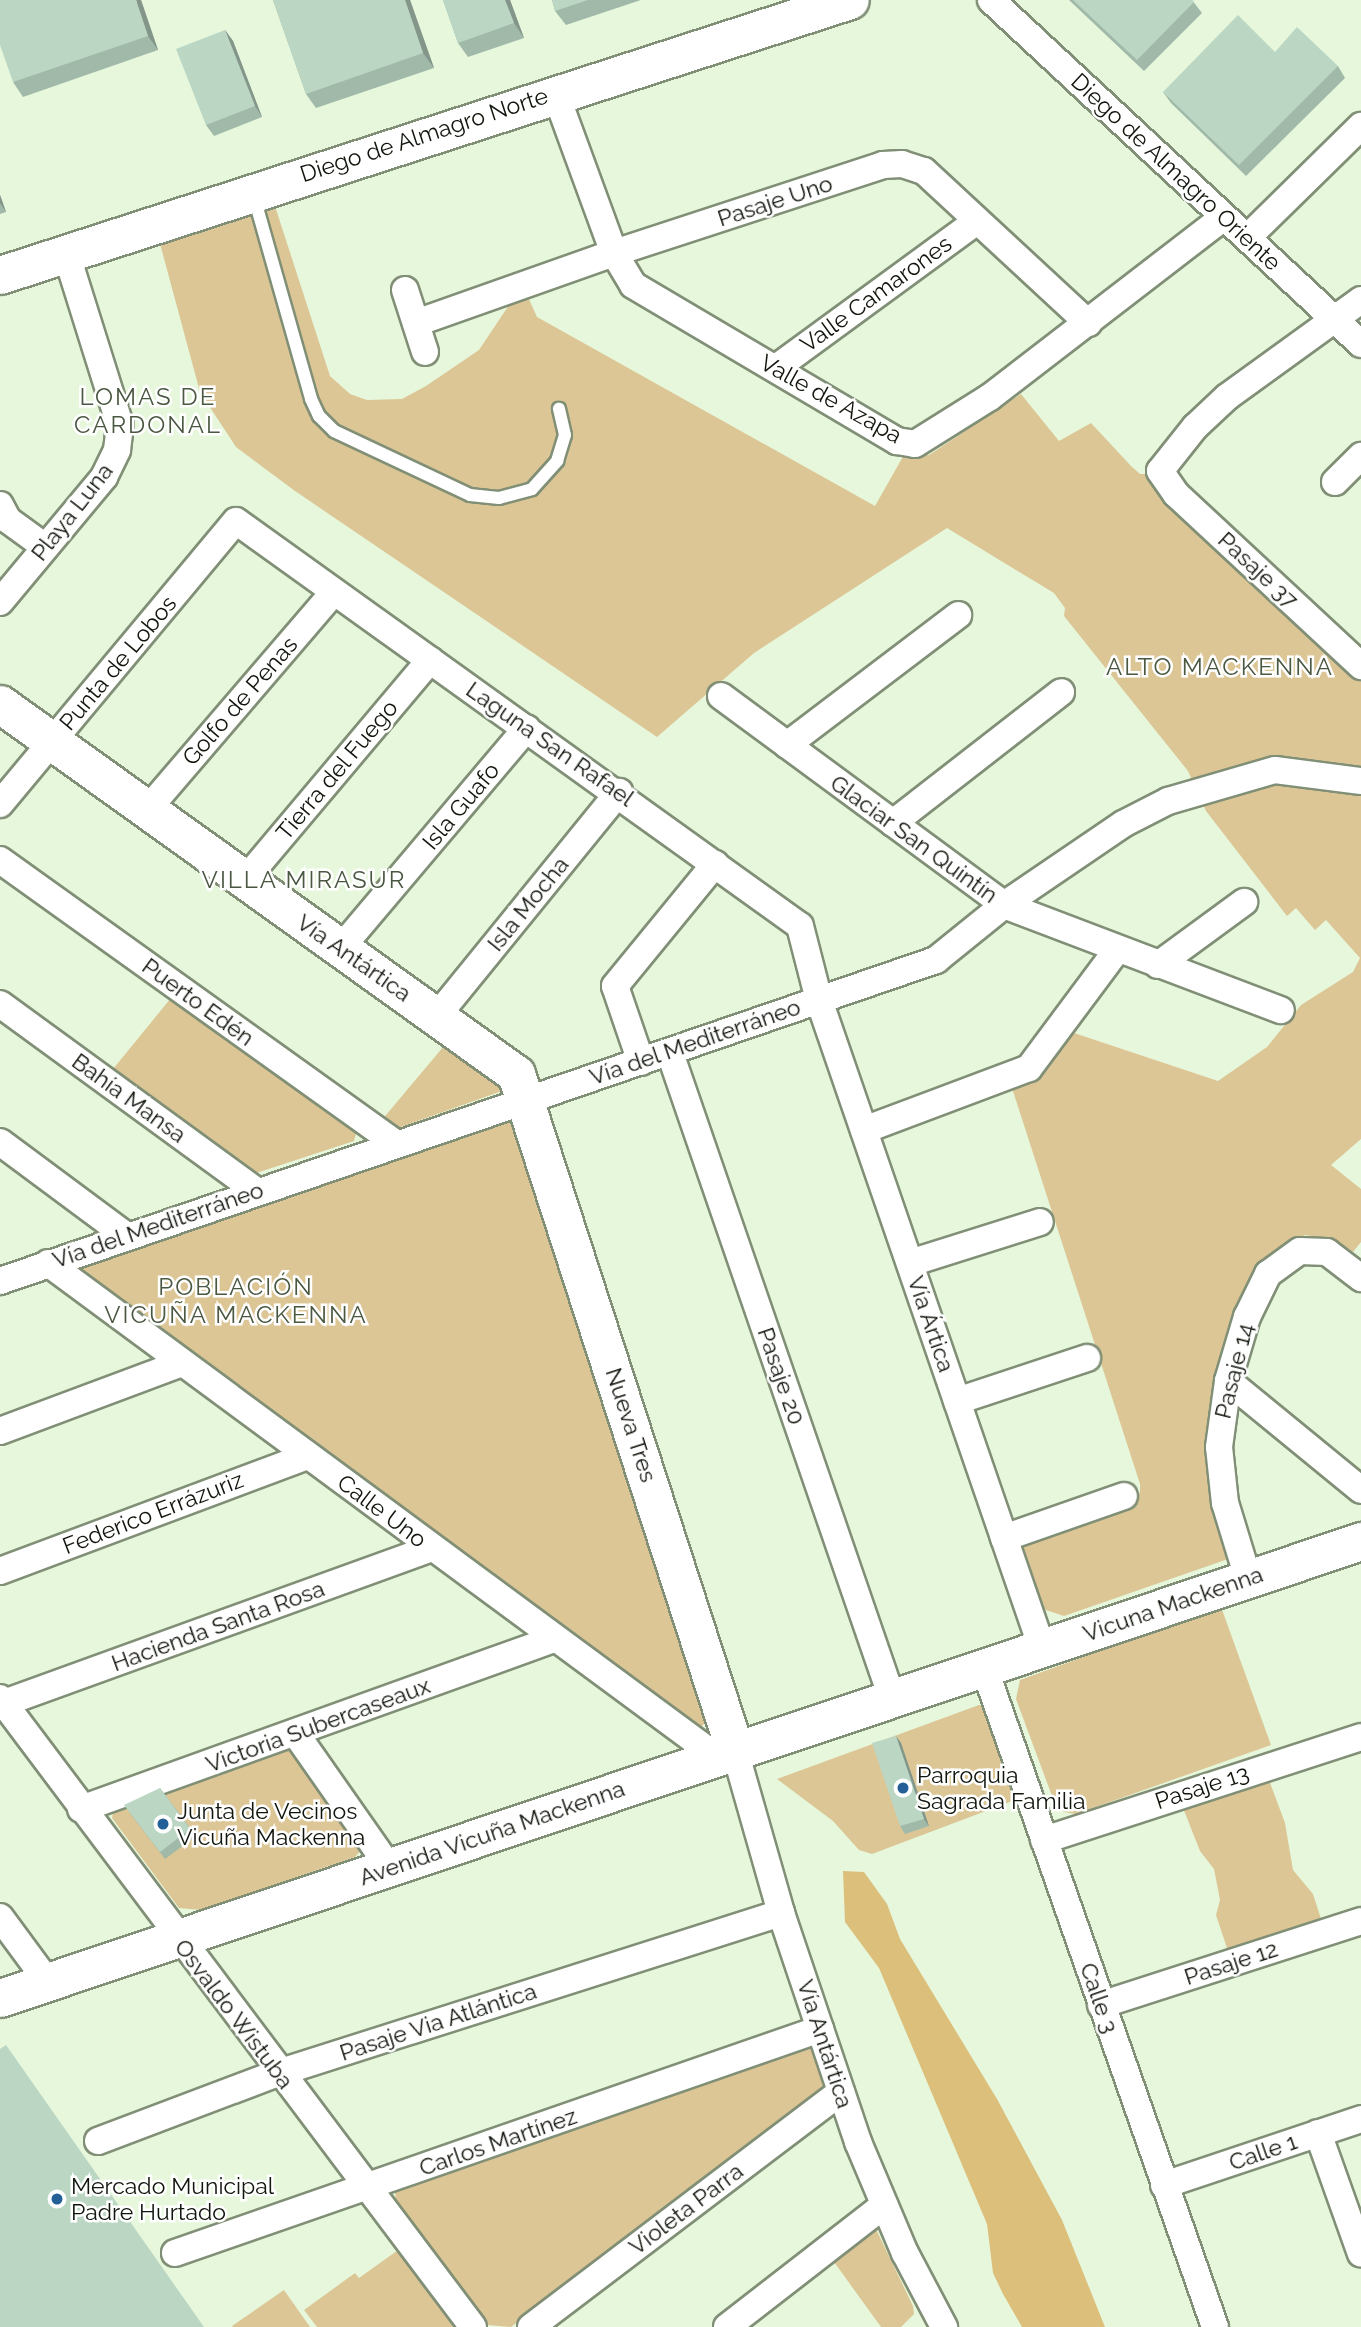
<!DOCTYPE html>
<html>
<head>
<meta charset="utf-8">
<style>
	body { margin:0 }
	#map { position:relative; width:1361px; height:2327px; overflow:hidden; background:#e6f7dc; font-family:Raleway,sans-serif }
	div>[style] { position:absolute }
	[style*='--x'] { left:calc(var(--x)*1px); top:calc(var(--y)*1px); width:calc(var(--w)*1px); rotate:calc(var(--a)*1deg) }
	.green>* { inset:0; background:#dcc695 }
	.forest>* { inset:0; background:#dcbf7b }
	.roads { filter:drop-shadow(2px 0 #808f76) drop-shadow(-2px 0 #808f76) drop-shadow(0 2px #808f76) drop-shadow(0 -2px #808f76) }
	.lane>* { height:12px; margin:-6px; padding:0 6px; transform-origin:6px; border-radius:6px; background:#fff }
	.street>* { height:26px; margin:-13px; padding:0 13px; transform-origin:13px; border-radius:13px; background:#fff }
	.secondary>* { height:37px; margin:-18.5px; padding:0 18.5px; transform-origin:18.5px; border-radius:18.5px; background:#fff }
	.wall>* { inset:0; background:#a1b9a9 }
	.shaded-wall>* { inset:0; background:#839689 }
	.building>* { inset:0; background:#bbd7c4 }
	.dots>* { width:19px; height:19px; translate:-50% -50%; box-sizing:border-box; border:4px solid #fff; border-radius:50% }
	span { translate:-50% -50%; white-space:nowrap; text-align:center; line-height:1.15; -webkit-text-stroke:5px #fff; paint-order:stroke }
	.street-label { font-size:23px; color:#11160d }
	.poi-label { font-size:23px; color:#11160d }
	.left { translate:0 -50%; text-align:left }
	.neighbourhood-label { font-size:24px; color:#4a5741; letter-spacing:2px }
</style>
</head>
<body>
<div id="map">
	<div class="green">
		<div style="clip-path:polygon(274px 203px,330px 376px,350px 394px,367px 400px,402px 399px,426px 386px,479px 350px,513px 299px,528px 297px,537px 317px,875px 506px,905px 453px,929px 455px,1021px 394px,1059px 441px,1091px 423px,1131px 466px,1140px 474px,1150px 474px,1361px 673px,1361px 1139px,1331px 1165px,1361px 1189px,1361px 1242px,1353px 1252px,1336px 1240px,1305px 1235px,1272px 1259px,1207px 1445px,1211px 1498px,1231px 1544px,1231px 1558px,1064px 1616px,1040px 1608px,1021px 1546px,1023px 1540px,1140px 1493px,1140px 1484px,1011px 1085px,1047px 1066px,1074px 1033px,1218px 1081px,1267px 1047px,1301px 1005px,1353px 972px,1360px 958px,1326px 920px,1315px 930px,1296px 908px,1287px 916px,1206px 811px,1188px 771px,1064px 616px,1065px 608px,1054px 593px,947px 528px,754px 653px,657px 737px,295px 491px,236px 447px,200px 392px,159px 240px)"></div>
		<div style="clip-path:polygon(171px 998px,357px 1130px,354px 1141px,253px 1174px,109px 1074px)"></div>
		<div style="clip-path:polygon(449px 1040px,501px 1079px,502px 1091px,398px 1128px,387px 1127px,381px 1121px)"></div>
		<div style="clip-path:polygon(503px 1119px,517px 1128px,707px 1720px,699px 1730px,76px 1269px)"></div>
		<div style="clip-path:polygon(1221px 1607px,1271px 1745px,1076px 1814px,1064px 1812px,1055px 1804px,1016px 1699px,1020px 1680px)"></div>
		<div style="clip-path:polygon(979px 1705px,985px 1706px,1015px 1800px,872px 1854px,859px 1850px,833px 1821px,777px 1779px)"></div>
		<div style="clip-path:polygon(291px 1747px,362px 1845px,360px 1851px,355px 1857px,201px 1910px,179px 1908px,112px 1818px,114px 1807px)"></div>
		<div style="clip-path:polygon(1269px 1780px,1285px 1823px,1293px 1870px,1313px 1894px,1322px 1922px,1229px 1954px,1216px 1915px,1220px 1900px,1214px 1869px,1200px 1851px,1183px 1808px)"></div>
		<div style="clip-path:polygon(803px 2040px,816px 2046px,826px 2078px,822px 2088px,511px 2327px,488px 2325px,396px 2208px,395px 2188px)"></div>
		<div style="clip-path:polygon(875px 2227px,913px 2306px,914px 2314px,901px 2327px,881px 2327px,829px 2255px)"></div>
		<div style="clip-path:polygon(401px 2248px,463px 2327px,317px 2327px,304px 2310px,355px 2273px,359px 2278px)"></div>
		<div style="clip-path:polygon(284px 2290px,310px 2327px,233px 2327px,232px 2326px)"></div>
	</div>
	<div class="forest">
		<div style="clip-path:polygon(843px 1871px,864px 1872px,887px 1904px,900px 1939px,997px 2099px,1062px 2220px,1105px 2327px,1022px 2327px,1003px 2294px,993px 2273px,987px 2224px,879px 1968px,845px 1922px)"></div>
	</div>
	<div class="roads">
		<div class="lane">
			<div style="--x:254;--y:197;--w:210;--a:74.2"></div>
			<div style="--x:311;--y:399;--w:19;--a:65"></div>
			<div style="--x:319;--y:416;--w:21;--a:45"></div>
			<div style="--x:334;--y:431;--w:150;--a:25.2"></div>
			<div style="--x:470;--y:495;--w:29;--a:6"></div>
			<div style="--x:499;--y:498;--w:34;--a:-15"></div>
			<div style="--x:532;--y:489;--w:38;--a:-48"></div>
			<div style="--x:557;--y:461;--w:27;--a:-73"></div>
			<div style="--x:565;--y:435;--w:27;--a:-103"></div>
		</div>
		<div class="street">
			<div style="--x:991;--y:0;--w:505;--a:42.91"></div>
			<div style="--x:555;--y:92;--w:171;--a:69.9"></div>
			<div style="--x:614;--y:253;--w:37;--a:59"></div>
			<div style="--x:633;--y:285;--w:307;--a:30.6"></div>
			<div style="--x:897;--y:441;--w:18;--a:9"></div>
			<div style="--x:915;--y:444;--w:89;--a:-32.1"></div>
			<div style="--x:990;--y:397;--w:295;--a:-37.6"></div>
			<div style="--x:1247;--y:238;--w:160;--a:-44.5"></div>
			<div style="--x:405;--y:290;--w:65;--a:72.1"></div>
			<div style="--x:1361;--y:300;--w:165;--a:144.1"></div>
			<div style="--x:1227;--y:397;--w:44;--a:136.8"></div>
			<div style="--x:1195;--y:427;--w:56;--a:128.5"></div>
			<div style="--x:1160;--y:471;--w:28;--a:55"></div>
			<div style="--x:1176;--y:494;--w:253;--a:42.9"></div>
			<div style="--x:416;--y:323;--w:210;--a:-19.5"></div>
			<div style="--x:614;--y:253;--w:283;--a:-18.1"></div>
			<div style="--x:883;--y:165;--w:19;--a:-3"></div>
			<div style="--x:902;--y:164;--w:23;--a:18"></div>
			<div style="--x:924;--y:171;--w:224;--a:42.8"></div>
			<div style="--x:776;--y:368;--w:249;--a:-36.2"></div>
			<div style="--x:1335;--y:482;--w:37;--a:-45"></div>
			<div style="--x:0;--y:505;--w:17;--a:62"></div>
			<div style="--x:8;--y:520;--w:46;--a:36.1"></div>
			<div style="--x:0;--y:602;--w:163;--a:-50.2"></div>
			<div style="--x:104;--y:477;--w:30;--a:-64"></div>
			<div style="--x:117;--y:450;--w:25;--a:-83"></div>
			<div style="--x:120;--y:425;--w:180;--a:-107.4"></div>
			<div style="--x:721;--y:696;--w:352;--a:36.4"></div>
			<div style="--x:1004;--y:905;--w:296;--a:20.8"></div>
			<div style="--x:787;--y:745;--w:215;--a:-37.2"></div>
			<div style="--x:0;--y:804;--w:368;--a:-50.2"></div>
			<div style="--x:236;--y:521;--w:694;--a:35.68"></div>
			<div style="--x:800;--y:926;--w:76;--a:75.6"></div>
			<div style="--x:819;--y:1000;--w:685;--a:71.01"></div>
			<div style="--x:147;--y:810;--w:287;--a:-49.4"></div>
			<div style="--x:893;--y:823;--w:213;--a:-37.9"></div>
			<div style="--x:0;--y:860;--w:487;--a:35.6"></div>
			<div style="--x:244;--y:881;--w:289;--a:-49.9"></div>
			<div style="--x:340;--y:949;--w:289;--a:-49.8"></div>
			<div style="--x:1158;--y:965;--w:107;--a:-36.2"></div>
			<div style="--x:0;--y:1004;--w:319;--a:36.1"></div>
			<div style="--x:437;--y:1016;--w:289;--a:-50.9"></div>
			<div style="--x:670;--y:1053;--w:682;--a:71.01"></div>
			<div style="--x:641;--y:1062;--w:80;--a:-108.9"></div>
			<div style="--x:615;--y:986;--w:158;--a:-50.7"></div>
			<div style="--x:864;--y:1130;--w:176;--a:-20.6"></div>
			<div style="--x:1029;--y:1068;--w:147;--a:-53.3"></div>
			<div style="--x:0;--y:1142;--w:156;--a:36.6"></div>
			<div style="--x:48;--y:1263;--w:832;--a:36.44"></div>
			<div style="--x:910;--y:1263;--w:136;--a:-17.5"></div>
			<div style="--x:0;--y:1281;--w:990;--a:-18.93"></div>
			<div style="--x:936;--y:960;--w:87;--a:-39"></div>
			<div style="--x:1004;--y:905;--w:144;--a:-34.2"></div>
			<div style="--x:1123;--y:824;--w:51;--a:-27.1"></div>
			<div style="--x:1168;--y:801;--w:111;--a:-16.2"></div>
			<div style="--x:1275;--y:770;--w:87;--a:7.3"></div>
			<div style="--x:1228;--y:1381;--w:172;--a:39.3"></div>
			<div style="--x:957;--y:1401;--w:137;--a:-18.3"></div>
			<div style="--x:0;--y:1431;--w:194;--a:-20.5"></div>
			<div style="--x:1004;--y:1538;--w:127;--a:-19.3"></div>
			<div style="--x:0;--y:1571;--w:328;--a:-20.5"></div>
			<div style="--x:1248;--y:1578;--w:78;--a:-107"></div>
			<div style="--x:1225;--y:1503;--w:56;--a:-96.1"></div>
			<div style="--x:1219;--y:1447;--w:67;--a:-82.2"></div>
			<div style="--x:1228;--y:1381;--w:67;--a:-73.5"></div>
			<div style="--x:1247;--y:1317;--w:48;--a:-64"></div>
			<div style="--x:1268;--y:1274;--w:39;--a:-36"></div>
			<div style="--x:1300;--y:1251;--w:27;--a:2"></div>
			<div style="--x:1327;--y:1252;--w:43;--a:37.4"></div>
			<div style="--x:984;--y:1667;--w:699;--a:70.71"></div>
			<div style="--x:0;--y:1698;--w:787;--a:53.06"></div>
			<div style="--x:4;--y:1703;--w:455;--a:-19.9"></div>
			<div style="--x:296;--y:1734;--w:162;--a:55"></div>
			<div style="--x:735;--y:1751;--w:168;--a:74.1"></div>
			<div style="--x:781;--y:1913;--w:242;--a:71.4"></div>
			<div style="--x:858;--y:2142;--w:121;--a:67.1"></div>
			<div style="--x:905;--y:2253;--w:84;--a:62.2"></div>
			<div style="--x:81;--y:1809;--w:503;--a:-19.77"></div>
			<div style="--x:1044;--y:1840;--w:333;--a:-18"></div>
			<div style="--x:0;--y:1917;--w:81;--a:53.6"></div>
			<div style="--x:1101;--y:2005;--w:273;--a:-17.9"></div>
			<div style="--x:1318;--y:2133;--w:128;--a:70.4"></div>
			<div style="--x:98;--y:2141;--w:192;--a:-20.7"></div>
			<div style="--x:278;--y:2073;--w:528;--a:-17.65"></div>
			<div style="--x:1164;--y:2185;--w:208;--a:-18.5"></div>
			<div style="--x:175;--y:2253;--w:683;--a:-19.15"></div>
			<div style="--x:531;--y:2327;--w:389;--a:-37.2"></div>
			<div style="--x:727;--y:2327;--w:199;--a:-37.8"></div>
		</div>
		<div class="secondary">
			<div style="--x:0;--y:275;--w:893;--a:-17.93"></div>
			<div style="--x:0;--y:704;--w:635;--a:35.64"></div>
			<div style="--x:516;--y:1074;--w:712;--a:72.07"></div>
			<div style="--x:0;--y:1998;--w:1436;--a:-18.56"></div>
		</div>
	</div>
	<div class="wall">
		<div style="clip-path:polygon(141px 0,158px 50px,23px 97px,13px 82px)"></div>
		<div style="clip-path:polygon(273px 0,410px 0,434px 68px,316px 108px,306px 94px)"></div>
		<div style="clip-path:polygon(443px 0,510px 0,524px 38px,468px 57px,458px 43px)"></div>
		<div style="clip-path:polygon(552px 0,641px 0,566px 25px,555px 11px)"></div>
		<div style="clip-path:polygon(1069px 0,1192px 0,1202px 13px,1144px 71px)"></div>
		<div style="clip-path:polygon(225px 30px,233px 41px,262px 117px,214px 136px,206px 125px)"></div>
		<div style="clip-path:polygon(1275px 52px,1338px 66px,1345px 78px,1246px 176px,1171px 103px,1163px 92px)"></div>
		<div style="clip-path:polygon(0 195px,6px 212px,0 214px)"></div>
		<div style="clip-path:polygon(896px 1736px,901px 1743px,929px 1826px,905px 1834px,900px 1826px)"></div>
		<div style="clip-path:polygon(160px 1788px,196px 1836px,165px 1859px,129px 1812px)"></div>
	</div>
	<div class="shaded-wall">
		<div style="clip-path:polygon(136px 0,141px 0,158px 50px,148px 36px)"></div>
		<div style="clip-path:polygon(405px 0,410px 0,434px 68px,423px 53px)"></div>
		<div style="clip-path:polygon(505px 0,510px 0,524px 38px,514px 23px)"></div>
		<div style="clip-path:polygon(225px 30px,233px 41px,262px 117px,255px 106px)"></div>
		<div style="clip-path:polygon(0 195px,6px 212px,0 203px)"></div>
		<div style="clip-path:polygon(896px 1736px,901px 1743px,929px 1826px,924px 1819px)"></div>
	</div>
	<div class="building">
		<div style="clip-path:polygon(0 0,136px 0,148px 36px,13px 82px,0 45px)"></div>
		<div style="clip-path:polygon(273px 0,405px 0,423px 53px,306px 94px)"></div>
		<div style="clip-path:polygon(443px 0,505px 0,514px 23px,458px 43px)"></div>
		<div style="clip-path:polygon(552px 0,588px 0,555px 11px)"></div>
		<div style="clip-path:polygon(1073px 0,1192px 0,1194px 2px,1137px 60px)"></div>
		<div style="clip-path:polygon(1238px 15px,1275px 52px,1297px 27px,1338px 66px,1239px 165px,1163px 92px)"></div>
		<div style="clip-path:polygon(225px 30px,255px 106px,206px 125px,176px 49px)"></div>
		<div style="clip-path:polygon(896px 1736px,924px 1819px,900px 1826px,872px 1743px)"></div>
		<div style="clip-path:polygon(160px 1788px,190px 1829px,160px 1852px,124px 1805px)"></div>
		<div style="clip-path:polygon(6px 2045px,204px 2327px,0 2327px,0 2049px)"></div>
	</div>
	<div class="dots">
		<div style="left:903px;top:1788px;background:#246097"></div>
		<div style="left:163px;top:1824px;background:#246097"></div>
		<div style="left:57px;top:2199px;background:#246097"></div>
	</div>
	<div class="street-label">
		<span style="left:424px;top:135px;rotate:-18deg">Diego de Almagro Norte</span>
		<span style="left:1176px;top:172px;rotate:43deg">Diego de Almagro Oriente</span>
		<span style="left:775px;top:201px;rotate:-18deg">Pasaje Uno</span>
		<span style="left:876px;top:294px;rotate:-36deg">Valle Camarones</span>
		<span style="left:831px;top:399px;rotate:29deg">Valle de Azapa</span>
		<span style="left:72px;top:512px;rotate:-52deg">Playa Luna</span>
		<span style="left:1258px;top:570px;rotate:43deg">Pasaje 37</span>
		<span style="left:118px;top:663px;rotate:-50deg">Punta de Lobos</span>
		<span style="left:240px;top:701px;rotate:-49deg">Golfo de Penas</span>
		<span style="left:550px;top:744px;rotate:35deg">Laguna San Rafael</span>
		<span style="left:337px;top:770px;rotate:-50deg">Tierra del Fuego</span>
		<span style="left:461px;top:806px;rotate:-50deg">Isla Guafo</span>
		<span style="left:914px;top:839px;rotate:36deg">Glaciar San Quintín</span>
		<span style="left:528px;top:904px;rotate:-51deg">Isla Mocha</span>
		<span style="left:354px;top:958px;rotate:35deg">Vía Antártica</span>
		<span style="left:198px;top:1002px;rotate:36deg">Puerto Edén</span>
		<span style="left:695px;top:1042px;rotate:-19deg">Vía del Mediterráneo</span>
		<span style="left:129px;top:1098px;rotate:36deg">Bahía Mansa</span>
		<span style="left:158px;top:1225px;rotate:-19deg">Vía del Mediterráneo</span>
		<span style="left:931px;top:1324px;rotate:71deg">Vía Ártica</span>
		<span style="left:1234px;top:1371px;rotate:-76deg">Pasaje 14</span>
		<span style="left:781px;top:1376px;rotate:71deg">Pasaje 20</span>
		<span style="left:631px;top:1425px;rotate:72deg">Nueva Tres</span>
		<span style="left:382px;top:1511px;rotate:37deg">Calle Uno</span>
		<span style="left:153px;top:1513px;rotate:-21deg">Federico Errázuriz</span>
		<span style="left:1173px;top:1604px;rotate:-19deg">Vicuna Mackenna</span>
		<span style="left:218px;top:1626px;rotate:-20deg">Hacienda Santa Rosa</span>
		<span style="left:318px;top:1725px;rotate:-20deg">Victoria Subercaseaux</span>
		<span style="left:1202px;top:1787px;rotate:-18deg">Pasaje 13</span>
		<span style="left:492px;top:1833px;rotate:-19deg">Avenida Vicuña Mackenna</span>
		<span style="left:1231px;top:1963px;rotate:-18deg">Pasaje 12</span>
		<span style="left:1099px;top:1998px;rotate:71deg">Calle 3</span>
		<span style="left:234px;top:2014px;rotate:53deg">Osvaldo Wistuba</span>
		<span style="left:438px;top:2022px;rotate:-18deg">Pasaje Via Atlántica</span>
		<span style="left:825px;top:2044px;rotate:72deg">Vía Antártica</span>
		<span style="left:498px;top:2142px;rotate:-19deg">Carlos Martínez</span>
		<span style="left:1263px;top:2152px;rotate:-19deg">Calle 1</span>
		<span style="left:686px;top:2209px;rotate:-37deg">Violeta Parra</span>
	</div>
	<div class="poi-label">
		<span class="left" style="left:917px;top:1788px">Parroquia<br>Sagrada Familia</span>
		<span class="left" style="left:177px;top:1824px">Junta de Vecinos<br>Vicuña Mackenna</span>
		<span class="left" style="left:71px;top:2199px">Mercado Municipal<br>Padre Hurtado</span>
	</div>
	<div class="neighbourhood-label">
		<span style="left:148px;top:411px">LOMAS DE<br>CARDONAL</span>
		<span style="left:1220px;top:667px">ALTO MACKENNA</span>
		<span style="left:304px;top:880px">VILLA MIRASUR</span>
		<span style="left:236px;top:1301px">POBLACIÓN<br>VICUÑA MACKENNA</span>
	</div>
</div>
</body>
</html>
